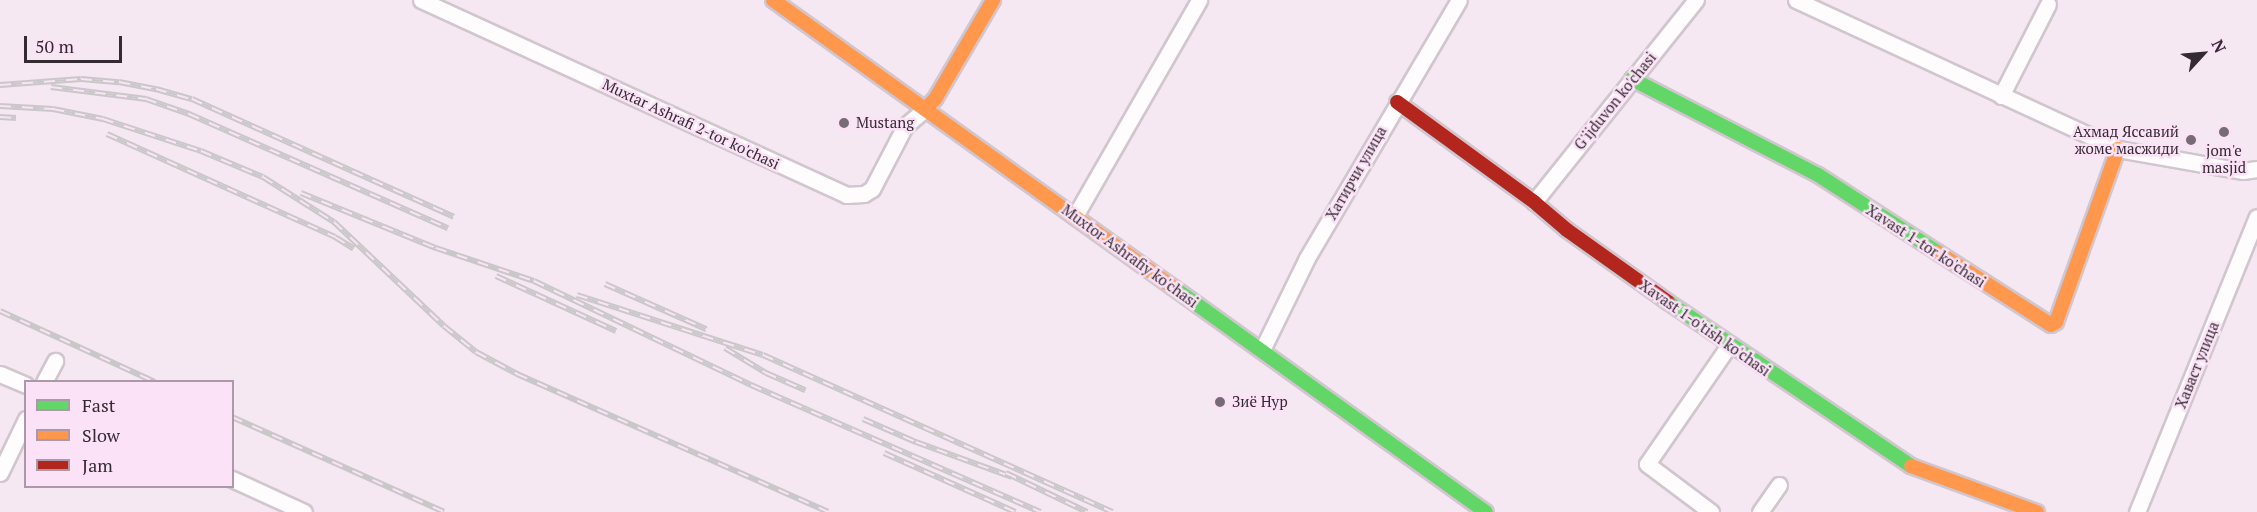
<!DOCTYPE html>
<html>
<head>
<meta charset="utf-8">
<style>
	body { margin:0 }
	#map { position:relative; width:2257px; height:512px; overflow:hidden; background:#f5e8f2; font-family:"PT Serif",serif }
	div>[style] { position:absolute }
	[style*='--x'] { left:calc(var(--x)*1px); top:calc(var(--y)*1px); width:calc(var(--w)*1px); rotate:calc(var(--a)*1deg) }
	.roads { filter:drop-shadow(2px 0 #d1c6ce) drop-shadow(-2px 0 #d1c6ce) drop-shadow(0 2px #d1c6ce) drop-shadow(0 -2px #d1c6ce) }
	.street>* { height:15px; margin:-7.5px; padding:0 7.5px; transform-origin:7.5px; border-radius:7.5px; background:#fefcfd }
	.fast>* { height:14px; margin:-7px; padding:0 7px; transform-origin:7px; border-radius:7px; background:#63d668 }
	.slow>* { height:14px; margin:-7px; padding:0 7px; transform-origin:7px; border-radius:7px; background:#ff974d }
	.jam>* { height:14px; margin:-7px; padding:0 7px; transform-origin:7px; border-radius:7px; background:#b3261e }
	.rail>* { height:6px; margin-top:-3px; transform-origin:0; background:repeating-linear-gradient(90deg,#fbe2f6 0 11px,#cac7c9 0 22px); box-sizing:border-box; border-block:2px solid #cac7c9 }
	.dots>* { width:16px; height:16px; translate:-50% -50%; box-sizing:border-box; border:3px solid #fbe2f6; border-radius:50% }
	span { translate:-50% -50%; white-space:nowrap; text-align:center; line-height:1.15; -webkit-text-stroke:5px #fbe2f6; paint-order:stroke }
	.street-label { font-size:15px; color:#332a32 }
	.poi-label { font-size:15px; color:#332a32 }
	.left { translate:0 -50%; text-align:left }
	.right { translate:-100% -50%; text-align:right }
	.legend { position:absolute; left:24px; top:380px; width:210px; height:108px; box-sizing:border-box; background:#fbe2f6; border:2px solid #ab98a8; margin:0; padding:8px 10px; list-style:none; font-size:18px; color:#332a32 }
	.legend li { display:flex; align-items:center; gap:12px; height:30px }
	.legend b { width:30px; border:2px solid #ab98a8 }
	.north { position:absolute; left:2173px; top:24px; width:60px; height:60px; -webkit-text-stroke:4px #fbe2f6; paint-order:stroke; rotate:64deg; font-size:16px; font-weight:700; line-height:24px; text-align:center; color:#332a32 }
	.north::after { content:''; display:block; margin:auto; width:21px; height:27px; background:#332a32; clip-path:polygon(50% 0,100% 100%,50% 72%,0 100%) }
	.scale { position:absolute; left:24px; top:36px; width:98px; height:27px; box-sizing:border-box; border:3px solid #332a32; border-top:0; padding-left:8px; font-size:18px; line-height:21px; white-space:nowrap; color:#332a32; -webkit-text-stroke:4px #fbe2f6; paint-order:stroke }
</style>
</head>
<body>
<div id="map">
	<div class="roads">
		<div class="street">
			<div style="--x:421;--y:0;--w:468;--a:24.6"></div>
			<div style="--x:846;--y:195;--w:18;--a:-3"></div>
			<div style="--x:864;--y:194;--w:9;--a:-32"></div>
			<div style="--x:872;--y:189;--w:71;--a:-62.4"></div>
			<div style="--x:905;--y:126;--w:26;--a:-40"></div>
			<div style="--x:1796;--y:0;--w:355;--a:24.8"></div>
			<div style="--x:2118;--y:149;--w:127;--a:10"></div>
			<div style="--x:2243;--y:171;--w:14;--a:-8"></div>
			<div style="--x:2001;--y:96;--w:103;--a:-62.9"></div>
			<div style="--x:1534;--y:202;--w:259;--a:-51.3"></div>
			<div style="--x:1075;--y:216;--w:249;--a:-60.1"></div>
			<div style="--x:1262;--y:350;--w:102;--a:-63.9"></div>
			<div style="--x:1307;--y:258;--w:299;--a:-59.5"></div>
			<div style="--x:0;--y:374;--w:28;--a:23"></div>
			<div style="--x:44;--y:382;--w:24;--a:-62"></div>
			<div style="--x:0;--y:473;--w:60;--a:-64.3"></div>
			<div style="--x:232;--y:479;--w:79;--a:24.6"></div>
			<div style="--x:1711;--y:512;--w:80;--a:-143.1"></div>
			<div style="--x:1647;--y:464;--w:145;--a:-55.4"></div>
			<div style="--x:1760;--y:512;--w:33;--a:-55"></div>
			<div style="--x:2137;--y:512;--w:318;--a:-67.9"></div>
		</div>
		<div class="fast">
			<div style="--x:1632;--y:79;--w:209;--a:27.3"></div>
			<div style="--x:1818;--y:175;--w:142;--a:32.9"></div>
			<div style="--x:1174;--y:288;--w:384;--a:35.7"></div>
			<div style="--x:1668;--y:302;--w:293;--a:34"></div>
		</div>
		<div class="slow">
			<div style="--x:773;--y:0;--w:494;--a:35.7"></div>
			<div style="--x:925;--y:109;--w:14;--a:-45"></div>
			<div style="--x:935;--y:99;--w:115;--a:-59.6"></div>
			<div style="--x:1937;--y:252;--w:135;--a:32.6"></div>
			<div style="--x:2051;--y:325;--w:6;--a:-31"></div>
			<div style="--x:2056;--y:322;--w:184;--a:-70.3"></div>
			<div style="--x:1911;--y:466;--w:134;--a:20.1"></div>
		</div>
		<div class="jam">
			<div style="--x:1397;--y:102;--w:170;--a:36.1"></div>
			<div style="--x:1534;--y:202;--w:43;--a:40.3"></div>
			<div style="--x:1567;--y:230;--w:124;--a:35.5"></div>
		</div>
	</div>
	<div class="rail">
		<div style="--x:0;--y:85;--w:81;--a:-4.2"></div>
		<div style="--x:81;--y:79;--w:38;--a:5"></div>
		<div style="--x:119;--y:82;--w:38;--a:11"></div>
		<div style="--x:156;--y:89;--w:37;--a:16"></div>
		<div style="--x:192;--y:99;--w:287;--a:24.2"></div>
		<div style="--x:51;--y:87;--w:96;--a:7.2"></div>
		<div style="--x:146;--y:99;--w:46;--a:19.2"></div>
		<div style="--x:189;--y:114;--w:283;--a:23.8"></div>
		<div style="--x:0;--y:106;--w:53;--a:3.2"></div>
		<div style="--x:53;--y:109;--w:51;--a:11.3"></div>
		<div style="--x:103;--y:119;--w:103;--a:18.1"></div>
		<div style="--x:201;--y:151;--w:67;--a:22.8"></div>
		<div style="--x:263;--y:177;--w:84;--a:32.4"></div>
		<div style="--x:334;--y:222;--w:151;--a:43.4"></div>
		<div style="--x:444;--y:326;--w:41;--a:39.1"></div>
		<div style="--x:476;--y:352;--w:47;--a:28.2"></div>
		<div style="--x:517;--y:374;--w:340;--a:23.9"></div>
		<div style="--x:0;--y:117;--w:16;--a:4"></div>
		<div style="--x:107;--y:134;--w:250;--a:24.3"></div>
		<div style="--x:335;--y:237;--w:22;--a:32"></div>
		<div style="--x:301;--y:193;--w:146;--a:22.2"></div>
		<div style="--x:436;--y:248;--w:103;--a:18.6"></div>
		<div style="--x:534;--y:281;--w:241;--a:25.6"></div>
		<div style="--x:751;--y:385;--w:316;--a:23.7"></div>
		<div style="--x:496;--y:276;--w:132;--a:24.6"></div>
		<div style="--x:605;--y:284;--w:111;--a:24"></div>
		<div style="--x:577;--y:295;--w:195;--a:17.9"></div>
		<div style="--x:763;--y:355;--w:383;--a:24.2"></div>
		<div style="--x:0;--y:311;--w:170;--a:24.6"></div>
		<div style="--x:725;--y:348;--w:48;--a:31.4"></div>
		<div style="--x:766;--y:373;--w:43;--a:23.6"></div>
		<div style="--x:232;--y:417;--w:232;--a:24.1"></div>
		<div style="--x:863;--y:419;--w:58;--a:23.5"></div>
		<div style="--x:916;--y:442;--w:102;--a:20"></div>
		<div style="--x:884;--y:453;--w:144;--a:24.2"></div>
		<div style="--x:1006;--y:473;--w:90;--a:25.7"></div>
	</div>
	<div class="dots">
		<div style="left:844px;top:123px;background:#776c75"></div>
		<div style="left:2224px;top:132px;background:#776c75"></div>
		<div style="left:2191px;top:140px;background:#776c75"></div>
		<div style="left:1220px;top:402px;background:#776c75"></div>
	</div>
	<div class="street-label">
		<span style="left:1615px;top:101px;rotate:-51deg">G'ijduvon ko'chasi</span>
		<span style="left:691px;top:124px;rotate:25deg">Muxtar Ashrafi 2-tor ko'chasi</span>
		<span style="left:1356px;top:173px;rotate:-60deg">Хатирчи улица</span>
		<span style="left:1926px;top:246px;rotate:33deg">Xavast 1-tor ko'chasi</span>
		<span style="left:1130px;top:256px;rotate:36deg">Muxtor Ashrafiy ko'chasi</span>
		<span style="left:1705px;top:328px;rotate:35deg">Xavast 1-o'tish ko'chasi</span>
		<span style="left:2197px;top:365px;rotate:-68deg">Хаваст улица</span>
	</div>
	<div class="poi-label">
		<span class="left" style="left:856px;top:123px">Mustang</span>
		<span class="right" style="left:2179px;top:140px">Ахмад Яссавий<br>жоме масжиди</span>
		<span style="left:2224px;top:159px">jom'e<br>masjid</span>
		<span class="left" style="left:1232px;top:402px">Зиё Нур</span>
	</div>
	<ul class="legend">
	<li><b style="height:8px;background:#63d668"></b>Fast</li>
	<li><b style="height:8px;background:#ff974d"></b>Slow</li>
	<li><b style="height:8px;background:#b3261e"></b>Jam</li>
	</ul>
	<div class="north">N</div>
	<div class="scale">50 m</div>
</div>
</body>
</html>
